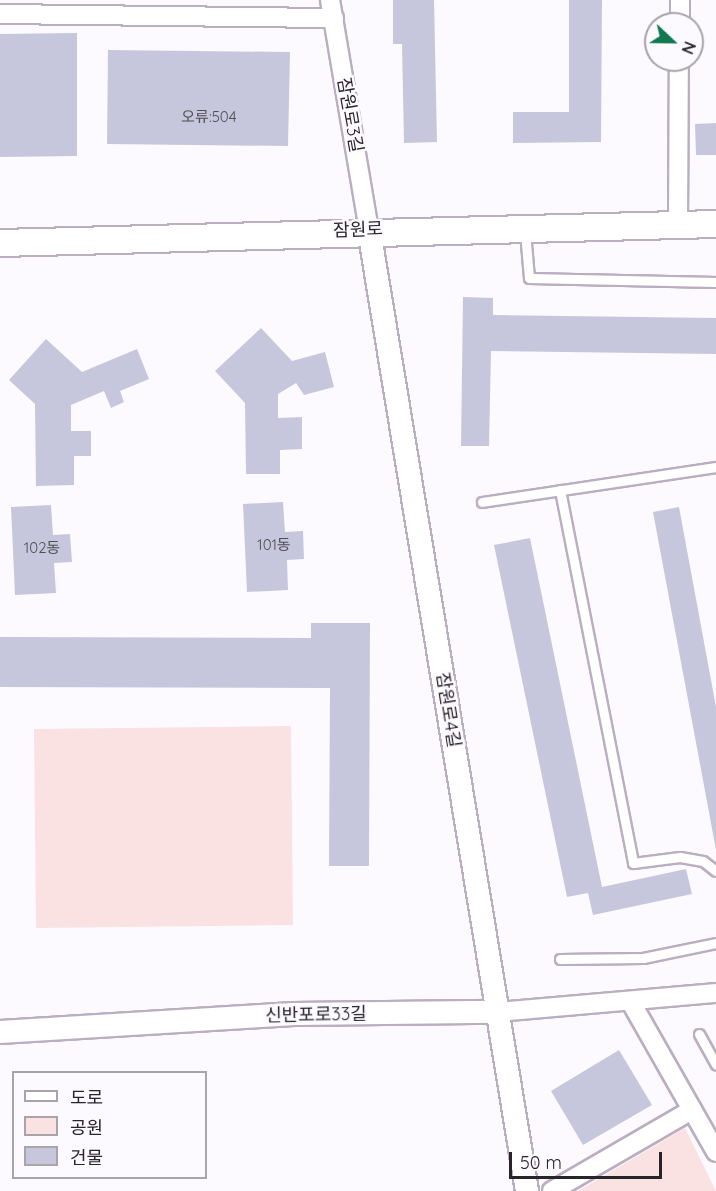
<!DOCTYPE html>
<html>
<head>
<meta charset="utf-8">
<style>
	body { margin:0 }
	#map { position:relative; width:716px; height:1191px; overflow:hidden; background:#fcfafe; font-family:Quicksand,"Noto Sans KR",sans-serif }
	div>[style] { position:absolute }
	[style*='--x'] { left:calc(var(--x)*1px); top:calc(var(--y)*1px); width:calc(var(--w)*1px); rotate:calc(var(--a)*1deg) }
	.green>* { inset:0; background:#fae2e3 }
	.building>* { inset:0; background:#c6c7dc }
	.roads { filter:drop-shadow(2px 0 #baaec1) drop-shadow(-2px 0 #baaec1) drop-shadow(0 2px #baaec1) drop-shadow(0 -2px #baaec1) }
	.service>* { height:9px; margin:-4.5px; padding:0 4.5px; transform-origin:4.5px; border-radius:4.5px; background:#fff }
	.minor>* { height:18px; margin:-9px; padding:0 9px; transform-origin:9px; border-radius:9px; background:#fff }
	.tertiary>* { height:22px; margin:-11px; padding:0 11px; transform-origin:11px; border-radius:11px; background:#fff }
	.secondary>* { height:26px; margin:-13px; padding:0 13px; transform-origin:13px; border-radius:13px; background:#fff }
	span { translate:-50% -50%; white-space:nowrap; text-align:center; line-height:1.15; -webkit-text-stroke:5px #fcfafe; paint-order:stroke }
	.number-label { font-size:15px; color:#504d57 }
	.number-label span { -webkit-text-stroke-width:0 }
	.street-label { font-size:18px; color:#29242b }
	.legend { position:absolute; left:12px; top:1071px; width:195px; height:108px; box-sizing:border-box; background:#fcfafe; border:2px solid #a8a4aa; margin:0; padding:8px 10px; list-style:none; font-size:18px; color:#29242b }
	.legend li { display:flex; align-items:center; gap:12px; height:30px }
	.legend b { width:30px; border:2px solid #a8a4aa }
	.north { position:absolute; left:644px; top:12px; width:60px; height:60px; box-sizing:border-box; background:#fcfafe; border:2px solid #a8a4aa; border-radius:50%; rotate:112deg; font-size:16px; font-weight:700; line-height:24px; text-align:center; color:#29242b }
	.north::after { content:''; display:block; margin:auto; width:21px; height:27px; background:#117851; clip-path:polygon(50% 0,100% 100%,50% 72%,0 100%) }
	.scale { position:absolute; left:509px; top:1152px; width:153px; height:27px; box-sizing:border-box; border:3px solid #29242b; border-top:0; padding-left:8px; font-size:18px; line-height:21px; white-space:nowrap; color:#29242b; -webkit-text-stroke:4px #fcfafe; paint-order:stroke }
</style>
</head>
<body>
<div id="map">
	<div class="green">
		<div style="clip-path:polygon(291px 726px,293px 925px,36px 928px,34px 729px)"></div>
		<div style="clip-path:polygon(685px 1128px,716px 1191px,578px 1191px)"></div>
	</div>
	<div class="building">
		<div style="clip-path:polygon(393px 0,434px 0,437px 142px,404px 143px,402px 44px,393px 44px)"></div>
		<div style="clip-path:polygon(569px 0,602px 0,601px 142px,513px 143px,513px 112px,569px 112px)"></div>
		<div style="clip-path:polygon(77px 33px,77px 156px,0 157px,0 34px)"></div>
		<div style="clip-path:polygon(108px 50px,290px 52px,288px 146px,107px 144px)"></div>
		<div style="clip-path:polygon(716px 123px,716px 155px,696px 155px,695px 124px)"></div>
		<div style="clip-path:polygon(463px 297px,493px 298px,493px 315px,716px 318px,716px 354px,491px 351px,489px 446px,461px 446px)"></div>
		<div style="clip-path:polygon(261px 328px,292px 361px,325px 352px,334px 387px,304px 395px,296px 383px,278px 394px,278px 418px,302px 417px,302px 449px,280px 450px,280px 474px,246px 474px,245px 403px,215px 371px)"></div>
		<div style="clip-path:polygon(46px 339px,82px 372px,137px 349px,149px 379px,120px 391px,124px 402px,111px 408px,104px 391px,71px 405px,71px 431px,91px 431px,91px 456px,74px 456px,74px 485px,36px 486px,35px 404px,9px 380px)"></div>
		<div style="clip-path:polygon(283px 502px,285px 532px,303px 531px,304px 559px,287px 560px,288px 590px,247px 592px,243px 504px)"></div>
		<div style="clip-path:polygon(51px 505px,53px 535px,70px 534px,72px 562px,54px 563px,56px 593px,15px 595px,11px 507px)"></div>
		<div style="clip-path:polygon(679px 507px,716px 707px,716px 850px,653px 512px)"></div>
		<div style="clip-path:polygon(530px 538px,602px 887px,686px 869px,692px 894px,593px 915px,588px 893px,567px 897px,494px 545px)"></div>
		<div style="clip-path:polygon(311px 623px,370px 623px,369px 866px,329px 866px,330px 688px,0 687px,0 637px,311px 638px)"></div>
		<div style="clip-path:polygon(619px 1050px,652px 1105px,583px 1145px,551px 1091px)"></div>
	</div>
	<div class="roads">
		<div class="service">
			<div style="--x:525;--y:232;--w:46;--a:85"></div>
			<div style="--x:529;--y:278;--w:187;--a:1.2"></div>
			<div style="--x:560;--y:490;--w:380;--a:78.9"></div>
			<div style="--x:633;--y:863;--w:47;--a:-7.3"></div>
			<div style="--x:680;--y:857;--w:23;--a:10"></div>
			<div style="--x:703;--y:861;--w:16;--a:38"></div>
			<div style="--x:482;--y:502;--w:237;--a:-8.5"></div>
			<div style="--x:560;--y:959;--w:83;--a:-0.7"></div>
			<div style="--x:643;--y:958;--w:75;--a:-11.6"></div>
			<div style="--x:699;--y:1034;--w:35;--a:61"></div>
		</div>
		<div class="minor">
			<div style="--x:330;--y:0;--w:233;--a:80.4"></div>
			<div style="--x:0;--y:14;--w:334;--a:0.7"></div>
			<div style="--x:680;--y:24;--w:24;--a:-90"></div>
			<div style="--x:678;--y:225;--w:165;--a:-89.7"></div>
			<div style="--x:632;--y:1004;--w:170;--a:60.4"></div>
			<div style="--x:498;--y:1012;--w:219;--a:-5"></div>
			<div style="--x:552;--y:1191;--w:162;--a:-30.1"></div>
		</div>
		<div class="tertiary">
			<div style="--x:369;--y:230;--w:974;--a:80.66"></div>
			<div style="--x:0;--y:1032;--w:294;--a:-3.5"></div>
			<div style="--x:293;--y:1014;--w:205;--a:-0.6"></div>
		</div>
		<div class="secondary">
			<div style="--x:0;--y:243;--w:716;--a:-1.52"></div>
		</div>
	</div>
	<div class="number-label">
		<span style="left:209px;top:117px">오류:504</span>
		<span style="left:274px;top:545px">101동</span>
		<span style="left:42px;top:548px">102동</span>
	</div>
	<div class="street-label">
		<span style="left:350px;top:115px;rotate:80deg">잠원로3길</span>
		<span style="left:358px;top:230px;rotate:-2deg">잠원로</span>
		<span style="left:448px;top:710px;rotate:81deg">잠원로4길</span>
		<span style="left:316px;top:1015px;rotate:-1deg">신반포로33길</span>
	</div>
	<ul class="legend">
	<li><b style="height:8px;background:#fff"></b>도로</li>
	<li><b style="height:16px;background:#fae2e3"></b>공원</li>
	<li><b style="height:16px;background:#c6c7dc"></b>건물</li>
	</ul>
	<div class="north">N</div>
	<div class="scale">50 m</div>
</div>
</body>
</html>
